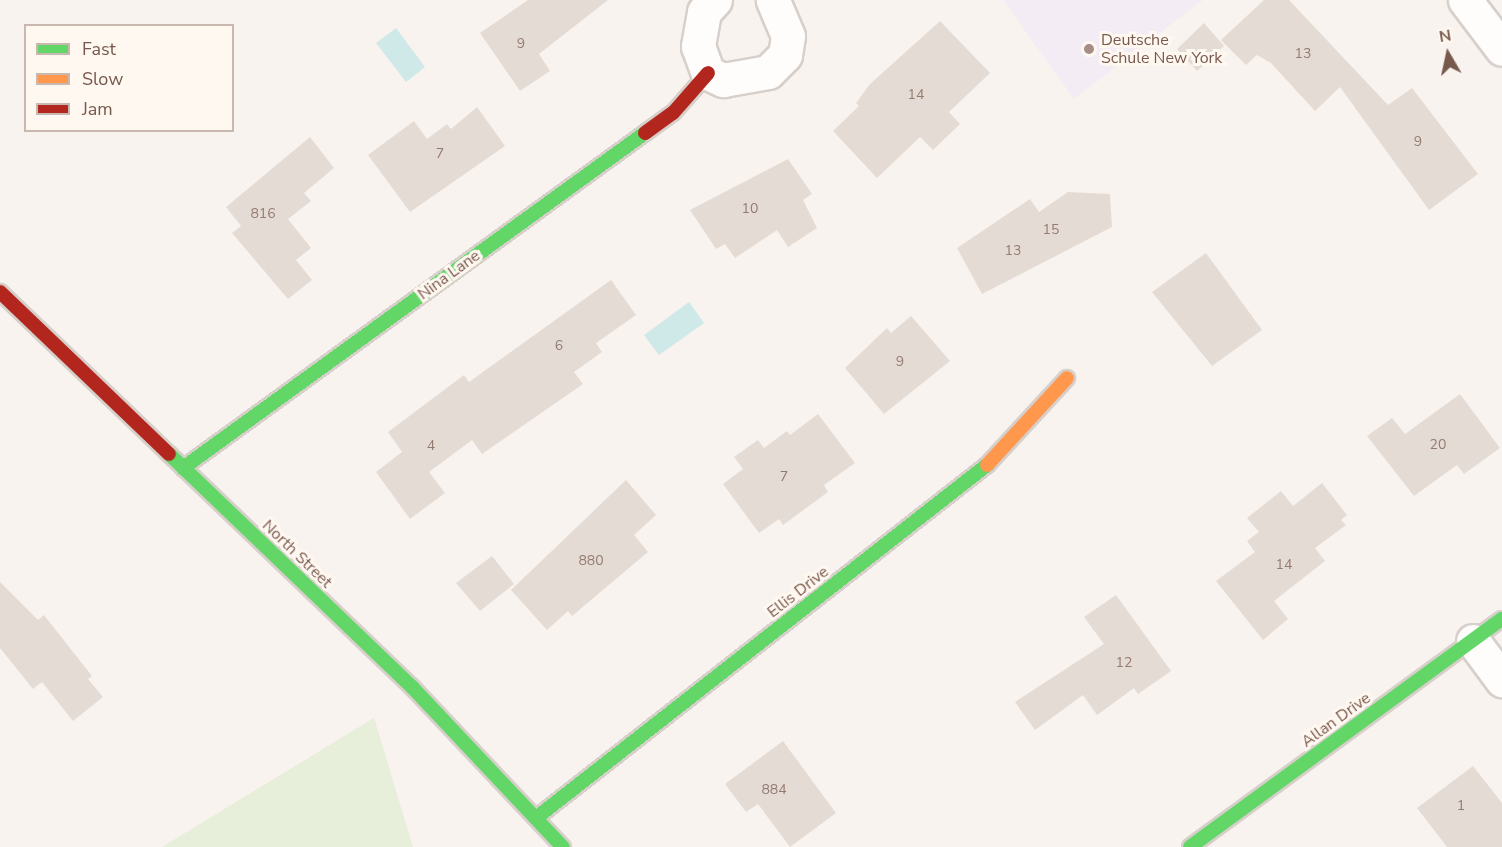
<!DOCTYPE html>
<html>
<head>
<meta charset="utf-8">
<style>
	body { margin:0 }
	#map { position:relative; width:1502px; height:847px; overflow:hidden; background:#f8f3ee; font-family:"Nunito Sans",sans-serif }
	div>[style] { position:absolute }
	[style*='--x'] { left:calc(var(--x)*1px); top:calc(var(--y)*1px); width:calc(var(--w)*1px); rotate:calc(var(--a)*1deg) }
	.education>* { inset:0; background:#f4ecf4 }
	.green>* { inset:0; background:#e7eed9 }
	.water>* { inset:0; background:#cfe8e8 }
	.building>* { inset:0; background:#e5dbd5 }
	.roads { filter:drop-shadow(2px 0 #d7cfca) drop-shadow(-2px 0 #d7cfca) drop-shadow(0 2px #d7cfca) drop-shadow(0 -2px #d7cfca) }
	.street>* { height:33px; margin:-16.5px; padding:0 16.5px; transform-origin:16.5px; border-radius:16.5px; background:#fefdfc }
	.fast>* { height:14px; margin:-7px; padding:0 7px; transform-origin:7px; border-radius:7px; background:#63d668 }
	.slow>* { height:14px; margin:-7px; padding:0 7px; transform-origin:7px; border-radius:7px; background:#ff974d }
	.jam>* { height:14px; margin:-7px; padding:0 7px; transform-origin:7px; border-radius:7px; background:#b3261e }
	.dots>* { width:16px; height:16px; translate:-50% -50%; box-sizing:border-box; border:3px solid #fff8f0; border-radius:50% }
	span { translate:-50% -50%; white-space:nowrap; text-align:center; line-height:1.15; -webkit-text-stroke:6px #fff8f0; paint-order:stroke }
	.number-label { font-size:14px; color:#947b71 }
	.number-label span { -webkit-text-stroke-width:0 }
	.poi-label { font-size:16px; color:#77584d }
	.left { translate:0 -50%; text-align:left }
	.street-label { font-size:16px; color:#77584d }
	.legend { position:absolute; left:24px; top:24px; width:210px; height:108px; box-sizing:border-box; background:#fff8f0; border:2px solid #c9b8af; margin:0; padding:8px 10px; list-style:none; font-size:18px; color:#77584d }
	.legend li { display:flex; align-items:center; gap:12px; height:30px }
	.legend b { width:30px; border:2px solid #c9b8af }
	.north { position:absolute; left:1418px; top:24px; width:60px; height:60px; -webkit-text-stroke:4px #fff8f0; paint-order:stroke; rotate:351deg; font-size:16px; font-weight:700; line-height:24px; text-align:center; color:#77584d }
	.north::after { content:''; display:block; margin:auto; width:21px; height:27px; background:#77584d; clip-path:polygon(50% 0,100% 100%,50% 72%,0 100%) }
</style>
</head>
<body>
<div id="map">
	<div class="education">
		<div style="clip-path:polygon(1003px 0,1203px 0,1074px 99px)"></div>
	</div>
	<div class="green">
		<div style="clip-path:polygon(374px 718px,413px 847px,162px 847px)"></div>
	</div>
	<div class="water">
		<div style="clip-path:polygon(396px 28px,425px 67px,406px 82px,376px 43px)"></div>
		<div style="clip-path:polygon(689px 302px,704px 323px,659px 355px,644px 335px)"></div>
	</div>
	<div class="building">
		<div style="clip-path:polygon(528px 0,608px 0,539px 54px,550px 71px,520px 91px,480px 33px)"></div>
		<div style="clip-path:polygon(1264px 0,1289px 0,1388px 105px,1412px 88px,1478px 174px,1429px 210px,1340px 87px,1315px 111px,1271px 63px,1257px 55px,1246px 65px,1221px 40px)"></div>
		<div style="clip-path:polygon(940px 21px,990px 73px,949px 112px,960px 124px,933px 150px,920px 137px,877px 178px,833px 131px,859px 106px,856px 103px,870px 84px)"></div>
		<div style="clip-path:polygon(1204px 23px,1224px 46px,1197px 71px,1177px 49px)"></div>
		<div style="clip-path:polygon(477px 107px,505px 146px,410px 212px,368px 155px,414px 121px,427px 139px,447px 124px,451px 129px)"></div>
		<div style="clip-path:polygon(310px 137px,334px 168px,304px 193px,311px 201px,288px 219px,311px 248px,296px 260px,312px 280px,288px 299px,232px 233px,241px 226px,226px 207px)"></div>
		<div style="clip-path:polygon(788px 159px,812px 194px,803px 200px,817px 228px,788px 247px,777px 230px,735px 258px,725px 244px,716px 249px,690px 210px)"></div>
		<div style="clip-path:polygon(1068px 192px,1110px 194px,1112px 227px,982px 294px,957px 248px,1030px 199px,1039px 212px)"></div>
		<div style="clip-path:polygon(1206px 253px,1262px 330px,1212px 366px,1152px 292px)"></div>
		<div style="clip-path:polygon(611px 280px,636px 315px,596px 343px,602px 352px,574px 372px,583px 384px,482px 454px,472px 440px,429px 472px,445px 493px,410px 519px,376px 472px,402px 452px,388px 432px,464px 375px,469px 382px)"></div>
		<div style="clip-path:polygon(911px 316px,950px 361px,884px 414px,845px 368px,887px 328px,891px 333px)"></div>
		<div style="clip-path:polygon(1460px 394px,1500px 448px,1464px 474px,1457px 465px,1414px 496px,1367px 436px,1392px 418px,1405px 434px)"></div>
		<div style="clip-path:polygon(818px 414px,855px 463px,824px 485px,828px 492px,783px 525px,779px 519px,759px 533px,723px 484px,743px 469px,734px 457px,758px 440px,764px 448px,787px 431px,790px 435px)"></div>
		<div style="clip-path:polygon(626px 480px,656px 515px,634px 535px,648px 552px,572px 616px,568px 611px,547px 630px,511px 590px)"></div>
		<div style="clip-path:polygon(1322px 483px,1347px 515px,1341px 520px,1346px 525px,1315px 548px,1325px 561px,1274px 601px,1288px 619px,1263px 640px,1216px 581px,1255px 552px,1247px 541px,1259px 532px,1247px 518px,1281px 491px,1293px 506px)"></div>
		<div style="clip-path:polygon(492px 556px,514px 584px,480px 611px,456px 583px)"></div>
		<div style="clip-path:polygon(0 582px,38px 620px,44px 615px,92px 676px,88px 679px,103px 697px,73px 721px,42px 682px,33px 689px,0 648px)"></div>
		<div style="clip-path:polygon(1116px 595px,1171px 671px,1138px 694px,1134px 688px,1097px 715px,1083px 695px,1035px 730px,1015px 702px,1104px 644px,1084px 617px)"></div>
		<div style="clip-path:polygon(783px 741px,836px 813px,790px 847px,758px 804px,746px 812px,725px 784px)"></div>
		<div style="clip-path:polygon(1473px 766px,1502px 803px,1502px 847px,1447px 847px,1417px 808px)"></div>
	</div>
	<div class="roads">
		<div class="street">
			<div style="--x:715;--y:0;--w:16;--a:133"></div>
			<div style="--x:704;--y:12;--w:35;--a:100"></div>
			<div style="--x:698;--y:46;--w:29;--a:70"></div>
			<div style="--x:708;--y:73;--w:17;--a:25"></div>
			<div style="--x:723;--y:80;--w:46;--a:-10.1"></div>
			<div style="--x:768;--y:72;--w:24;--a:-45"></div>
			<div style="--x:785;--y:55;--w:19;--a:-81"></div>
			<div style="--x:788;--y:36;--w:39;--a:-113"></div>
			<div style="--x:1465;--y:0;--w:61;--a:52.9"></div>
			<div style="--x:1473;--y:641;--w:49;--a:53.4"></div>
		</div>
		<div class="fast">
			<div style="--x:169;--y:454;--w:337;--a:43.8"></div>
			<div style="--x:412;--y:687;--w:220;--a:46.7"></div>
			<div style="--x:183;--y:468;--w:571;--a:-35.95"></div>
			<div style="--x:536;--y:818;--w:573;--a:-38.05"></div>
			<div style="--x:1190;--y:847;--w:386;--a:-36.2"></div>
		</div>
		<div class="slow">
			<div style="--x:987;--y:465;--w:118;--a:-47.4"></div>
		</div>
		<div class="jam">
			<div style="--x:645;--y:133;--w:34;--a:-36"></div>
			<div style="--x:673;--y:113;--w:53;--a:-48.8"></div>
			<div style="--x:0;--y:292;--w:234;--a:43.8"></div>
		</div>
	</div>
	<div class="dots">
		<div style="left:1089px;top:49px;background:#a48e85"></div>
	</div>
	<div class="number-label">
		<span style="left:521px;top:44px">9</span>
		<span style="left:1303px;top:54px">13</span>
		<span style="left:916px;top:95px">14</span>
		<span style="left:1418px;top:142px">9</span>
		<span style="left:440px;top:154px">7</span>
		<span style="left:750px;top:209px">10</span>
		<span style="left:263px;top:214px">816</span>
		<span style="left:1051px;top:230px">15</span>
		<span style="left:1013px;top:251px">13</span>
		<span style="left:559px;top:346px">6</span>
		<span style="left:900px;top:362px">9</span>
		<span style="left:1438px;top:445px">20</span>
		<span style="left:431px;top:446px">4</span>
		<span style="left:784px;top:477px">7</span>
		<span style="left:591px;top:561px">880</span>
		<span style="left:1284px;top:565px">14</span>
		<span style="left:1124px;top:663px">12</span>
		<span style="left:774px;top:790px">884</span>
		<span style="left:1461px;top:806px">1</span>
	</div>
	<div class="poi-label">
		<span class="left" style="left:1101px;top:49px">Deutsche<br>Schule New York</span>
	</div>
	<div class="street-label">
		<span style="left:449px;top:275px;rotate:-36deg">Nina Lane</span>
		<span style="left:297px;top:554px;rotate:44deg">North Street</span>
		<span style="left:798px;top:592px;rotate:-38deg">Ellis Drive</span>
		<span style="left:1336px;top:720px;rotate:-36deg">Allan Drive</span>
	</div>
	<ul class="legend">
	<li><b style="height:8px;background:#63d668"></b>Fast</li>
	<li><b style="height:8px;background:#ff974d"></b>Slow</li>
	<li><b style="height:8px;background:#b3261e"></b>Jam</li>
	</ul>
	<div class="north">N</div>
</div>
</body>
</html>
